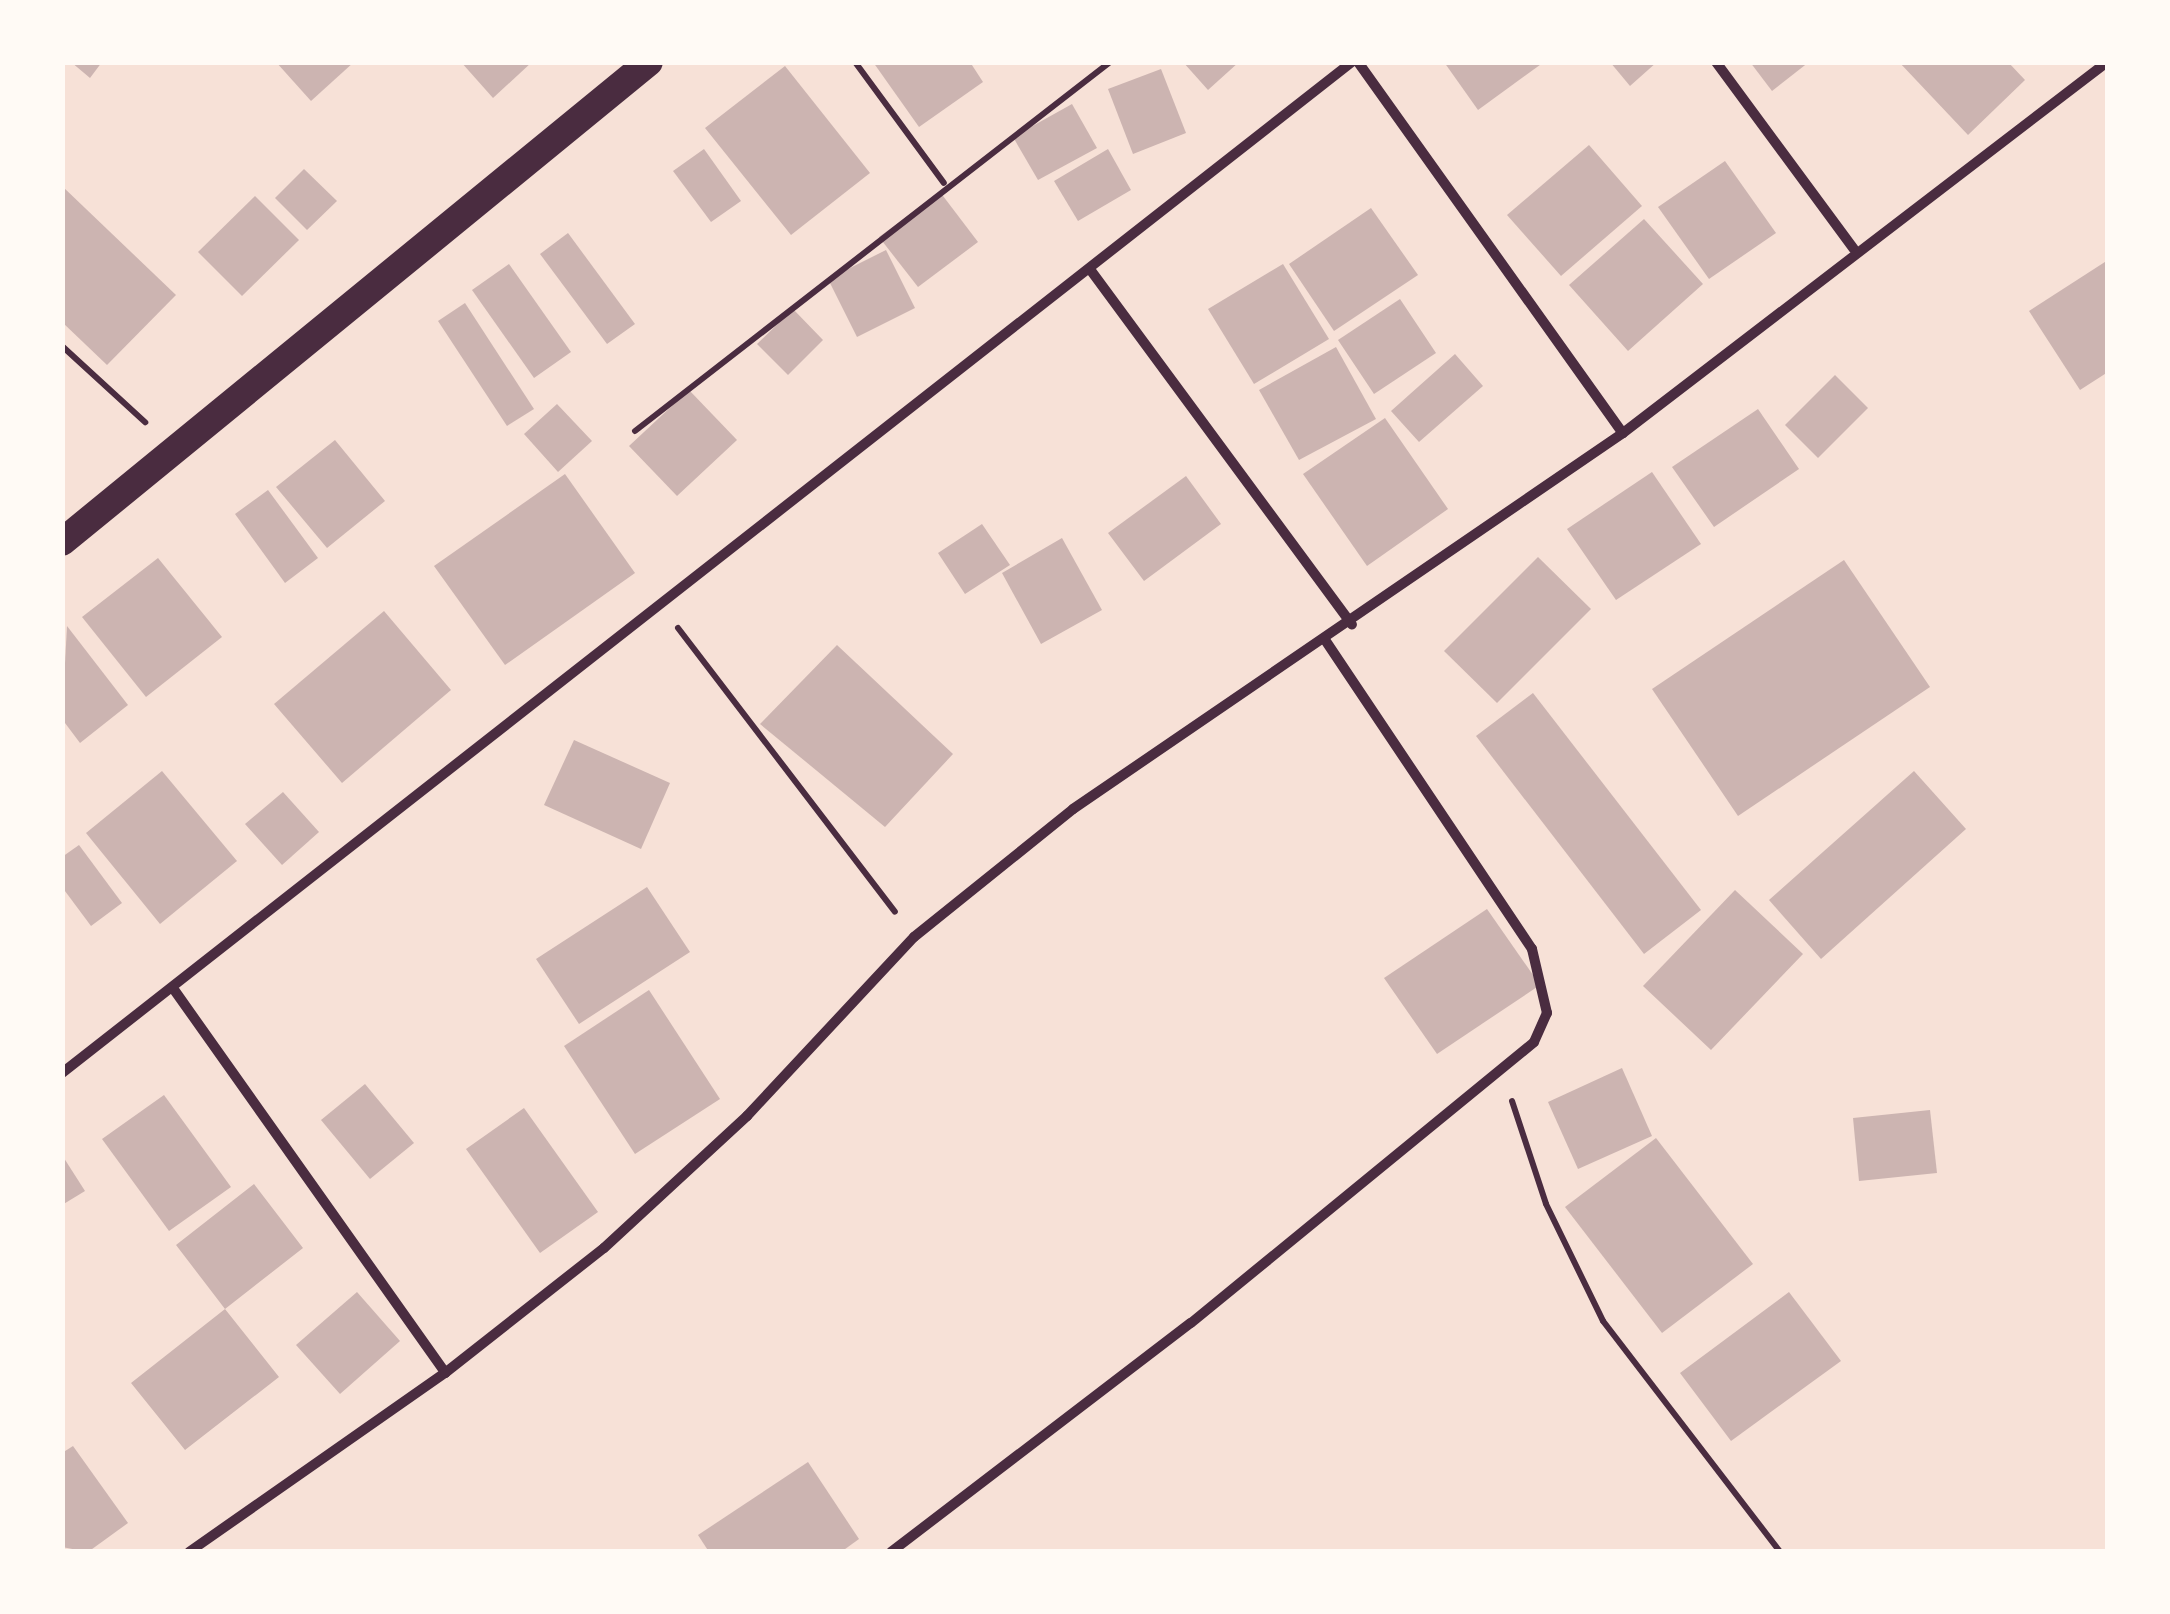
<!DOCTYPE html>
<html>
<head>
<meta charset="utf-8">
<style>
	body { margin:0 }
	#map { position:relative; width:2170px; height:1614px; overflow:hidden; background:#f7e1d7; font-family:Quicksand,sans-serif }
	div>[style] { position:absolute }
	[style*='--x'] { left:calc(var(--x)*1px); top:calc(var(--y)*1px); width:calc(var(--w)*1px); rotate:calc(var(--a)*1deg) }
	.building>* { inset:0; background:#ccb4b1 }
	.path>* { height:6px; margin:-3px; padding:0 3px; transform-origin:3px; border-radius:3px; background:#4a2c40 }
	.minor>* { height:10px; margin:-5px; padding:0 5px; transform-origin:5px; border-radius:5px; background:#4a2c40 }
	.trunk>* { height:28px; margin:-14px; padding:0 14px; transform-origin:14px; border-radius:14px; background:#4a2c40 }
	span { translate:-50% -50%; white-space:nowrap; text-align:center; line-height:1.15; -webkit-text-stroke:10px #fffaf5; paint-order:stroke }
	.frame { position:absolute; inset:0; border:65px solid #fffaf5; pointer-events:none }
</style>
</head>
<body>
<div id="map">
	<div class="building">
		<div style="clip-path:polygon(71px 62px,102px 62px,90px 78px)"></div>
		<div style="clip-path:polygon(276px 62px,354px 62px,311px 101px)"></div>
		<div style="clip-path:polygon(461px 62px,532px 62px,493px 98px)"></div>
		<div style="clip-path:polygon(873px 62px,970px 62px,983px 82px,919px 127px)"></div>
		<div style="clip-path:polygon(1183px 62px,1239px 62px,1208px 90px)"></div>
		<div style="clip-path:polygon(1444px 62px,1544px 62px,1478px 110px)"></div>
		<div style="clip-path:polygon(1610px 62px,1657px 62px,1630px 86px)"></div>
		<div style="clip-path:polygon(1750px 62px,1809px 62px,1772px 91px)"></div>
		<div style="clip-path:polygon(1899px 62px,2008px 62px,2025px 80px,1968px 135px)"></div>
		<div style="clip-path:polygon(785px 66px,870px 173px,791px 235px,705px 128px)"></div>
		<div style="clip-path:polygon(1161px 69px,1186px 133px,1133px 154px,1108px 89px)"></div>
		<div style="clip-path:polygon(1072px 104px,1097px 148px,1038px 180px,1013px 137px)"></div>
		<div style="clip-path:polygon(1589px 145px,1642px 206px,1561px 276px,1507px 215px)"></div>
		<div style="clip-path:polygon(704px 149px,741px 201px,711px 222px,673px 171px)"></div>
		<div style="clip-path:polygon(1108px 149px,1131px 190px,1078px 221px,1054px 181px)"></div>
		<div style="clip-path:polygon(1725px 161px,1776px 233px,1709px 279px,1658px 207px)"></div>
		<div style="clip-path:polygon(304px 169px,337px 201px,307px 230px,275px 198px)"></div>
		<div style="clip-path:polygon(62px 186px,176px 295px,107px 365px,62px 322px)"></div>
		<div style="clip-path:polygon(940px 192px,978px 242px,918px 287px,879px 237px)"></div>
		<div style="clip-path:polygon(255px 196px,299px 240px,242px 296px,198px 252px)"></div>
		<div style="clip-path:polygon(1371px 208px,1418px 275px,1334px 331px,1289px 264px)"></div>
		<div style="clip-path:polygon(1644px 219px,1703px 284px,1628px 351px,1569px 285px)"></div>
		<div style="clip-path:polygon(568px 233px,635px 324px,607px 344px,540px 254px)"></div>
		<div style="clip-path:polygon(886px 250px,915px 308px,857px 337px,828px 279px)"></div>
		<div style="clip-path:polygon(2108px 260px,2108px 372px,2080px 390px,2029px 311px)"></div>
		<div style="clip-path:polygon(509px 264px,571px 352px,534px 378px,472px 290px)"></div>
		<div style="clip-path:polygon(1283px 264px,1329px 339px,1254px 384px,1208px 309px)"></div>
		<div style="clip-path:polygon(1400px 299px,1436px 353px,1374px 394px,1338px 340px)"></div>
		<div style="clip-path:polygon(465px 303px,534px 409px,507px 426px,438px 321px)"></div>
		<div style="clip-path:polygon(793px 309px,823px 340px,788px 375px,757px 344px)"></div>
		<div style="clip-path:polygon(1336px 347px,1376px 419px,1299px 460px,1259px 390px)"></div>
		<div style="clip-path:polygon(1455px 354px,1483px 386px,1419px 442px,1391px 411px)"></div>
		<div style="clip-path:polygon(1835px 375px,1868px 408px,1818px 458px,1785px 425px)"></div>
		<div style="clip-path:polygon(689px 390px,737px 440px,677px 496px,629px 446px)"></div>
		<div style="clip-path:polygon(557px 404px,592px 441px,558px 472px,524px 434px)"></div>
		<div style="clip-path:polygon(1758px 409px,1799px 469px,1714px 527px,1672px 467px)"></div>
		<div style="clip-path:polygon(1385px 418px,1448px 509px,1367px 566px,1303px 474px)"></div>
		<div style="clip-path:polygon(335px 440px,385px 501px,327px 548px,276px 487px)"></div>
		<div style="clip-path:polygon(1652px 472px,1701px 544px,1616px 600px,1567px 529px)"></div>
		<div style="clip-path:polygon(565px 474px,635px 573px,505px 665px,434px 566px)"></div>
		<div style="clip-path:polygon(1186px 476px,1221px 524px,1144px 581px,1108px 533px)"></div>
		<div style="clip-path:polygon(268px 490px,318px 558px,285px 583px,235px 514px)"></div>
		<div style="clip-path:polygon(982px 524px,1010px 565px,965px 594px,938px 553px)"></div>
		<div style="clip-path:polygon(1062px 538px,1102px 610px,1041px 644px,1002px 573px)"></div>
		<div style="clip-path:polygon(1538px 557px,1591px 609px,1497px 703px,1444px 651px)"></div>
		<div style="clip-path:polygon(158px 558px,222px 637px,146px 697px,82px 617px)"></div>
		<div style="clip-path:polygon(1844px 560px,1930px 687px,1738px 816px,1652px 689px)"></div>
		<div style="clip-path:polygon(384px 611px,451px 690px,342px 783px,274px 704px)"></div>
		<div style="clip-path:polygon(67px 626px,128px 705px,80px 743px,62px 719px)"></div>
		<div style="clip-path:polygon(837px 645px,953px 754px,885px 827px,760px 724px)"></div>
		<div style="clip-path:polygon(1533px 693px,1701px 910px,1644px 954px,1476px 736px)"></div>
		<div style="clip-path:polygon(574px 740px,670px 783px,641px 849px,544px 805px)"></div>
		<div style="clip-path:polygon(162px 771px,237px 861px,160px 924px,86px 833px)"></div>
		<div style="clip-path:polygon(1914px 771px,1966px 829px,1821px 959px,1769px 900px)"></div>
		<div style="clip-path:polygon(283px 792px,319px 832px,282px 865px,245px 824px)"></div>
		<div style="clip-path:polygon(79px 845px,122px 903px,91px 926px,62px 887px,62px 857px)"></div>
		<div style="clip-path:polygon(647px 887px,690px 952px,579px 1024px,536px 959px)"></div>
		<div style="clip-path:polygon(1735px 890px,1803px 954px,1711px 1050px,1643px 986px)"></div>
		<div style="clip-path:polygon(1487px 909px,1540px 985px,1437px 1054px,1384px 978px)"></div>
		<div style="clip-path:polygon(649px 990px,720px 1099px,635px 1154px,564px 1046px)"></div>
		<div style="clip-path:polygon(1622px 1068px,1652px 1136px,1578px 1169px,1548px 1102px)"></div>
		<div style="clip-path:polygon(365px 1084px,414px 1143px,370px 1179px,321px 1120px)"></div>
		<div style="clip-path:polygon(164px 1095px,231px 1187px,169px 1231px,102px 1139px)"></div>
		<div style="clip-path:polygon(524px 1108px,598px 1212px,540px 1253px,466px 1149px)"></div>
		<div style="clip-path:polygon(1930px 1110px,1937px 1173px,1859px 1181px,1853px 1118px)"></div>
		<div style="clip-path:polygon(1656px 1138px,1753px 1264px,1662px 1333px,1565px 1207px)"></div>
		<div style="clip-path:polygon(62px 1155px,85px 1191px,62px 1205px)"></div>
		<div style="clip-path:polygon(254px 1184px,303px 1248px,225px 1309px,279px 1377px,185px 1450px,131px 1383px,225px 1309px,176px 1245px)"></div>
		<div style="clip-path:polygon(357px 1292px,400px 1341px,340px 1394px,296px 1345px)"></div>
		<div style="clip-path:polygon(1789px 1292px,1841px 1361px,1731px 1441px,1680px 1373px)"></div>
		<div style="clip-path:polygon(73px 1446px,128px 1523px,88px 1552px,62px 1547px,62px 1453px)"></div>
		<div style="clip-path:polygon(808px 1462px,859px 1539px,841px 1552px,709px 1552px,698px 1535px)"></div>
	</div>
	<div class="path">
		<div style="--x:855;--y:62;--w:150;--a:53.7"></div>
		<div style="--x:62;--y:346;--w:113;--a:42.5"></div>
		<div style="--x:635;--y:431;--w:601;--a:-37.84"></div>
		<div style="--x:678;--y:628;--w:357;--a:52.6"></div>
		<div style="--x:1512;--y:1101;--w:108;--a:71.7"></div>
		<div style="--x:1546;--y:1204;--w:130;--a:64"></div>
		<div style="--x:1603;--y:1321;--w:291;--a:52.5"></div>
	</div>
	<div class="minor">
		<div style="--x:1358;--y:62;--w:456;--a:54.5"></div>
		<div style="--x:1716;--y:62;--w:232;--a:53.6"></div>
		<div style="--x:1092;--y:272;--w:438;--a:53.6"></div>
		<div style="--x:175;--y:991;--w:468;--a:54.7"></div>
		<div style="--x:62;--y:1073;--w:1639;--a:-38.09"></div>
		<div style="--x:189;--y:1552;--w:312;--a:-35"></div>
		<div style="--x:445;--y:1373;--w:202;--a:-38.2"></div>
		<div style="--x:604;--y:1248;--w:195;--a:-42.7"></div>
		<div style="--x:747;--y:1116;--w:245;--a:-47"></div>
		<div style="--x:914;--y:937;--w:204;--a:-38.8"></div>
		<div style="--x:1073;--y:809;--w:666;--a:-34.36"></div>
		<div style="--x:1623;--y:433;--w:610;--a:-37.47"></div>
		<div style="--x:891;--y:1552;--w:377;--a:-37.4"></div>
		<div style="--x:1191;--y:1323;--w:443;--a:-39.3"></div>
		<div style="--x:1534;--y:1042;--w:32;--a:-66"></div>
		<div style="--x:1547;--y:1013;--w:66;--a:-103.2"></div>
		<div style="--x:1532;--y:949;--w:372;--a:-123.8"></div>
	</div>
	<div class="trunk">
		<div style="--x:62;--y:542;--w:758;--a:-39.27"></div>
	</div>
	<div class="frame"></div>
</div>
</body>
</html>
